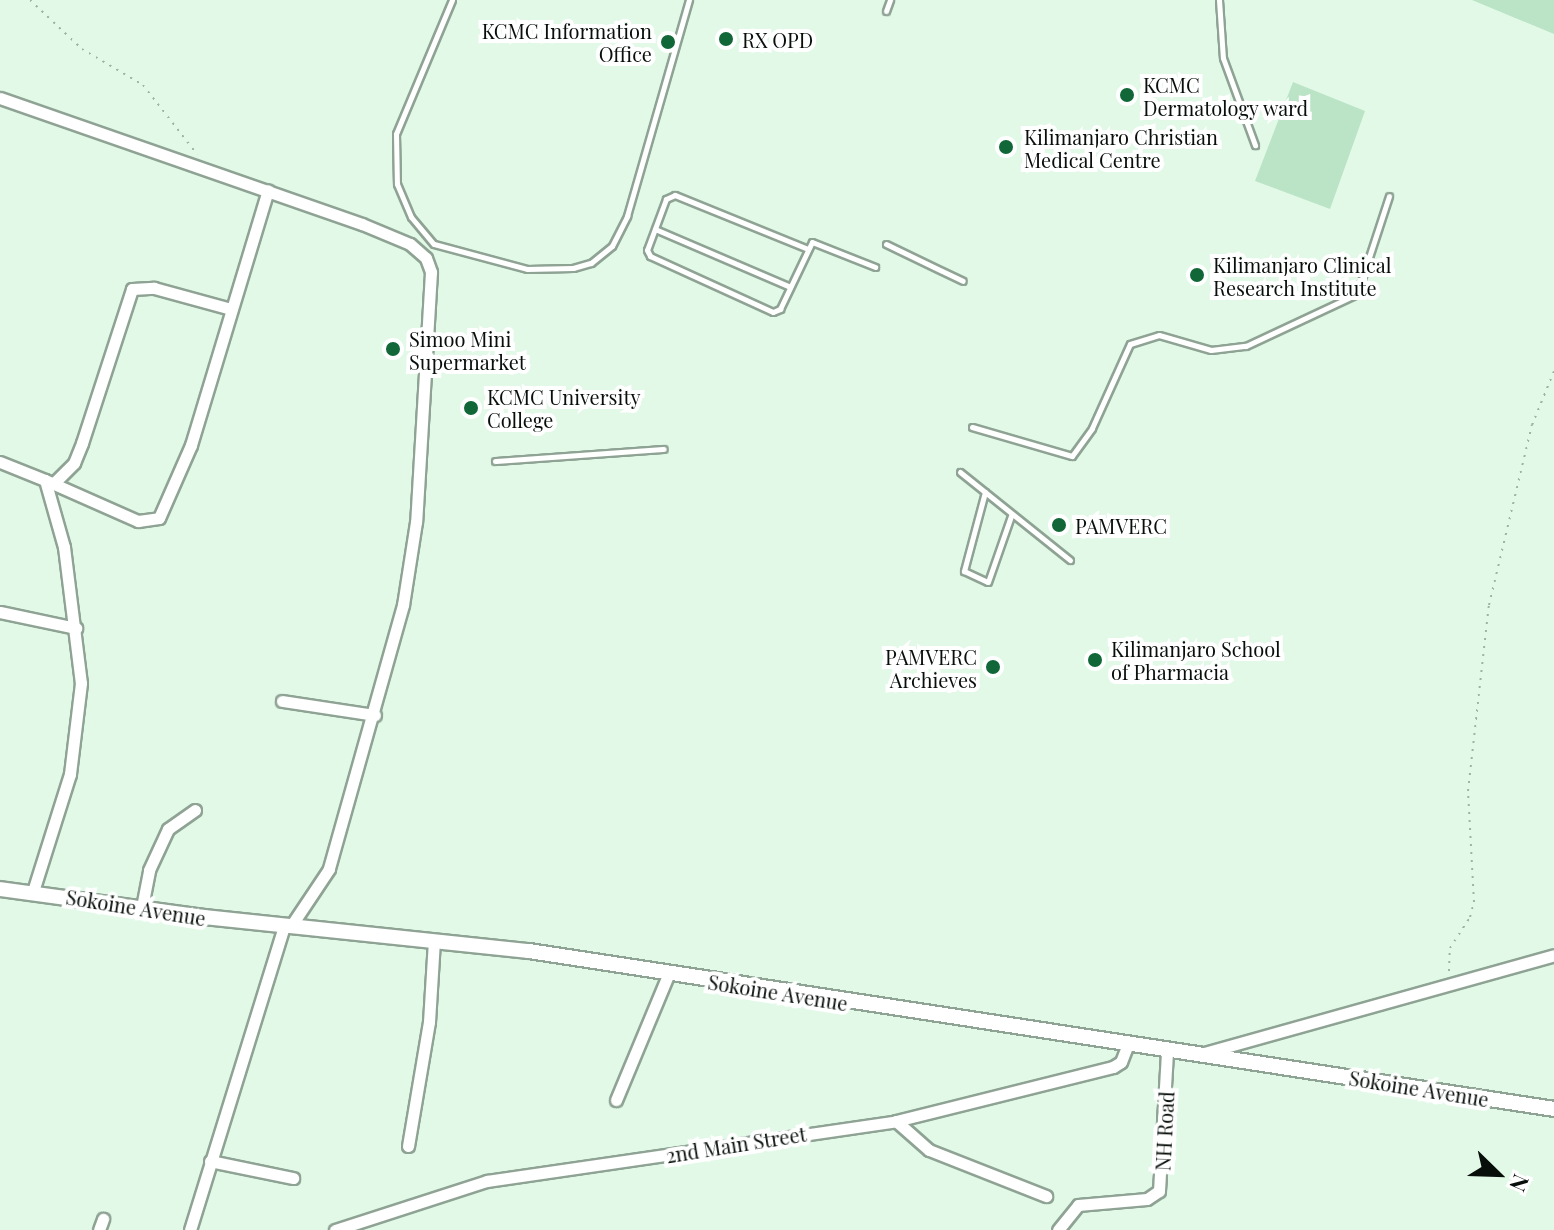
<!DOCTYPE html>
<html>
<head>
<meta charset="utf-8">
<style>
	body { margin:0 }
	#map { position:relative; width:1554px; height:1230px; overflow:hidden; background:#e2f9e8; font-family:"Playfair Display",serif }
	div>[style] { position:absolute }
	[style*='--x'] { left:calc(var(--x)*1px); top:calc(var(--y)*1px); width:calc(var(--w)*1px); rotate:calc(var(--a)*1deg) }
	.green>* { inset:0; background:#bae4c5 }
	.path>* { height:2px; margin-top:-1px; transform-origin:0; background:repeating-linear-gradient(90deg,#a0b2a5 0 2px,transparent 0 8px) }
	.roads { filter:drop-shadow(2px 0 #8fa394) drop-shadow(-2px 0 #8fa394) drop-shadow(0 2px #8fa394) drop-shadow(0 -2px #8fa394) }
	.service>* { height:5px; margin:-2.5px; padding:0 2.5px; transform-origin:2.5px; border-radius:2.5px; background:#fff }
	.minor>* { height:11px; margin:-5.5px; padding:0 5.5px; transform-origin:5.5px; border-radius:5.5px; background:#fff }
	.tertiary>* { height:14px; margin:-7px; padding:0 7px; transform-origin:7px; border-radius:7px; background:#fff }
	.dots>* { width:22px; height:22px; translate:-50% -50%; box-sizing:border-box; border:4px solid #fff; border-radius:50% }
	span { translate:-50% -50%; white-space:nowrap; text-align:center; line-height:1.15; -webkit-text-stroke:8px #fff; paint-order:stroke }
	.poi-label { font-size:20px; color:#080f0a }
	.right { translate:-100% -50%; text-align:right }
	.left { translate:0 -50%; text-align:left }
	.street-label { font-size:20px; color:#080f0a }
	.north { position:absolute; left:1458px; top:1134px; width:80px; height:80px; -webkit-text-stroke:6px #fff; paint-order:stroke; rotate:113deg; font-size:22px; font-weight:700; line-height:32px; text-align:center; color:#080f0a }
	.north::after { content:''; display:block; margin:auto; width:28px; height:36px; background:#080f0a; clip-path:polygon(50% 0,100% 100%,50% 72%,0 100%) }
</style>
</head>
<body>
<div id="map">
	<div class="green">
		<div style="clip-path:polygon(1472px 0,1554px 0,1554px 34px)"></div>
		<div style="clip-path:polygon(1293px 82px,1365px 111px,1330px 209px,1255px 181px)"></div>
	</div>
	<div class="path">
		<div style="--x:30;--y:0;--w:71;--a:43.3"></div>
		<div style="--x:82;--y:49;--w:71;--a:30.5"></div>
		<div style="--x:143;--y:85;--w:88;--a:52"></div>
		<div style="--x:1449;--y:971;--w:23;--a:-88"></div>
		<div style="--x:1450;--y:948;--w:37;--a:-57"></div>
		<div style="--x:1470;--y:917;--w:16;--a:-75"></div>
		<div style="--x:1474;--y:902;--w:111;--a:-93.1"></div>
		<div style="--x:1468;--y:791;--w:187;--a:-83.6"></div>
		<div style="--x:1489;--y:605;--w:185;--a:-76.6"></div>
		<div style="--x:1532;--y:425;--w:58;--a:-67.8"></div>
	</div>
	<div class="roads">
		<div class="service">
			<div style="--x:452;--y:0;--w:145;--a:112.7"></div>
			<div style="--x:396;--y:134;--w:50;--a:88.9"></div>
			<div style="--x:397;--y:184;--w:36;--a:67"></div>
			<div style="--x:411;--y:217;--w:35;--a:50"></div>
			<div style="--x:434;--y:244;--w:96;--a:15"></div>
			<div style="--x:527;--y:269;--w:46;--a:-1.2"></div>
			<div style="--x:573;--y:268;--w:19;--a:-16"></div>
			<div style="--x:591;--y:263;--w:27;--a:-39"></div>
			<div style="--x:612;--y:246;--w:34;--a:-63"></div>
			<div style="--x:627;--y:216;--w:225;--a:-74"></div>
			<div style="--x:1219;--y:0;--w:58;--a:86.1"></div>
			<div style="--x:1223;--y:58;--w:93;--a:69.8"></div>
			<div style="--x:886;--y:11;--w:12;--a:-70"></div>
			<div style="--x:655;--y:229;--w:147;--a:23.2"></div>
			<div style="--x:886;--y:244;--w:85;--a:25.7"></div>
			<div style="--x:808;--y:249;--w:144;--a:-157.9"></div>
			<div style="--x:675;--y:195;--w:10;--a:156"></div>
			<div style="--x:666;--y:199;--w:54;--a:110.4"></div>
			<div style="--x:647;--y:250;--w:7;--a:63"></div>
			<div style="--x:650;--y:256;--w:135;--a:24.5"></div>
			<div style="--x:773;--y:312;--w:8;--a:-23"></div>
			<div style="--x:780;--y:309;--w:74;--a:-64.5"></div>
			<div style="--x:812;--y:242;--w:68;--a:21.6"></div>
			<div style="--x:972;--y:427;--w:104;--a:16.2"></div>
			<div style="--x:1072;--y:456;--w:34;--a:-54"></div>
			<div style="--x:1092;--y:428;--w:92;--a:-65.7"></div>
			<div style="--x:1130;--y:344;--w:30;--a:-17"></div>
			<div style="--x:1159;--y:335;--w:54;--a:16.1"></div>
			<div style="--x:1211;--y:350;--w:35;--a:-7"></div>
			<div style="--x:1246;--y:346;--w:123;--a:-25.1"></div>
			<div style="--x:1357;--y:294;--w:103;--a:-71.9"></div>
			<div style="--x:495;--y:461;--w:169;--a:-4.1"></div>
			<div style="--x:960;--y:472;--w:141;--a:38.7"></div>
			<div style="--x:985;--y:492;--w:82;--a:104.9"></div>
			<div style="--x:964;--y:571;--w:26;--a:25"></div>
			<div style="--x:988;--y:582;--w:70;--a:-70.8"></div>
		</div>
		<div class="minor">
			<div style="--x:0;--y:98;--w:383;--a:19.2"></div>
			<div style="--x:362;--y:224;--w:52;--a:22.6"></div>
			<div style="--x:410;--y:244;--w:21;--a:41"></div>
			<div style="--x:426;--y:258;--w:15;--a:70"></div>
			<div style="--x:431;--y:272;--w:250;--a:93.4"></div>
			<div style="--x:416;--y:522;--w:84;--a:98.9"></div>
			<div style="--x:403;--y:605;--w:274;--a:105.7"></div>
			<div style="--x:329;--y:869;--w:69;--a:123.7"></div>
			<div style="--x:0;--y:462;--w:48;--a:21.8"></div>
			<div style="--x:45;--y:480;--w:70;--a:74.2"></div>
			<div style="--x:64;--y:547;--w:137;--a:82.9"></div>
			<div style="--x:81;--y:683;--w:92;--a:96.9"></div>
			<div style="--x:70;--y:774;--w:123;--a:107.5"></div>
			<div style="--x:45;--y:480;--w:102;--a:23.8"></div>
			<div style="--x:138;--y:521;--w:21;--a:-8"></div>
			<div style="--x:159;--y:518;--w:80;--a:-66.3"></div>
			<div style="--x:191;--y:445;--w:266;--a:-73.2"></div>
			<div style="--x:53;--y:484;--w:30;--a:-45"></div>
			<div style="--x:74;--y:463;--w:22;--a:-68"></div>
			<div style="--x:82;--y:443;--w:162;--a:-72"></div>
			<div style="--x:132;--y:289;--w:22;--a:-3"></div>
			<div style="--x:154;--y:288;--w:80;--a:15.3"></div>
			<div style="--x:0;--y:612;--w:78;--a:11.9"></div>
			<div style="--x:282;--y:701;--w:94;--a:8.6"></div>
			<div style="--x:142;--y:907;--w:38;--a:-79"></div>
			<div style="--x:149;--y:870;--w:45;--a:-65.1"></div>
			<div style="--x:168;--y:829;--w:33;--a:-35"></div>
			<div style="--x:1204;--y:1053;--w:363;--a:-15.6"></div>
			<div style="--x:616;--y:1100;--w:135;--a:-67.4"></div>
			<div style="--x:896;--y:1121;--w:44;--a:41.3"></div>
			<div style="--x:929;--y:1150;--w:126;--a:21.5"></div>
			<div style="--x:408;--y:1146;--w:126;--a:-80.4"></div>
			<div style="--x:429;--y:1022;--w:81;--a:-86.5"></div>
			<div style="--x:210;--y:1161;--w:85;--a:11.6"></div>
			<div style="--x:99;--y:1230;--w:12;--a:-70"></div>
			<div style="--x:190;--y:1230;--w:318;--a:-72.8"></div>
			<div style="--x:335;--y:1230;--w:160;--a:-17.9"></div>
			<div style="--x:487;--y:1181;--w:413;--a:-8.3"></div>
			<div style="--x:896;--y:1121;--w:224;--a:-14"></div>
			<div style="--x:1113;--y:1067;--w:9;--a:-32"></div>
			<div style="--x:1121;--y:1062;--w:17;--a:-69"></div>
			<div style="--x:1058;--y:1230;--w:32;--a:-51"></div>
			<div style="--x:1078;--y:1205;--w:69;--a:-5"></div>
			<div style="--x:1147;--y:1199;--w:14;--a:-34"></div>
			<div style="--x:1159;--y:1191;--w:140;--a:-86.7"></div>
		</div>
		<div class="tertiary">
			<div style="--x:0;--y:889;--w:206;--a:7.8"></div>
			<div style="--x:204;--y:917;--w:327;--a:6"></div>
			<div style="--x:529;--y:951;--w:1037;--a:8.76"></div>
		</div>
	</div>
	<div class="dots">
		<div style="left:726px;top:39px;background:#116738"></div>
		<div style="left:668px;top:42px;background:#116738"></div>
		<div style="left:1127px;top:95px;background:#116738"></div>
		<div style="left:1006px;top:147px;background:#116738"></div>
		<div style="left:1197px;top:275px;background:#116738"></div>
		<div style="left:393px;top:349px;background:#116738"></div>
		<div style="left:471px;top:408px;background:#116738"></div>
		<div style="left:1059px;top:525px;background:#116738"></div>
		<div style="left:1095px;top:660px;background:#116738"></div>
		<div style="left:993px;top:667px;background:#116738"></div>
	</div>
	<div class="poi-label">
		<span class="right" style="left:652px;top:42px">KCMC Information<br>Office</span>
		<span class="left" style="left:742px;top:39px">RX OPD</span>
		<span class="left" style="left:1143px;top:96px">KCMC<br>Dermatology ward</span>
		<span class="left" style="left:1024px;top:148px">Kilimanjaro Christian<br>Medical Centre</span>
		<span class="left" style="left:1213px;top:276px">Kilimanjaro Clinical<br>Research Institute</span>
		<span class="left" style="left:409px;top:350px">Simoo Mini<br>Supermarket</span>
		<span class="left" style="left:487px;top:408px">KCMC University<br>College</span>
		<span class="left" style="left:1075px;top:525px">PAMVERC</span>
		<span class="left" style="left:1111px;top:660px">Kilimanjaro School<br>of Pharmacia</span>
		<span class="right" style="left:977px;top:668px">PAMVERC<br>Archieves</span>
	</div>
	<div class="street-label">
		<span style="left:136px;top:907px;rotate:9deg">Sokoine Avenue</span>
		<span style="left:778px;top:992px;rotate:9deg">Sokoine Avenue</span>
		<span style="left:1419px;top:1088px;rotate:9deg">Sokoine Avenue</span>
		<span style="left:1164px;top:1131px;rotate:-87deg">NH Road</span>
		<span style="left:736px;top:1144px;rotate:-9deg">2nd Main Street</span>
	</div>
	<div class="north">N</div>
</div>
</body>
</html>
